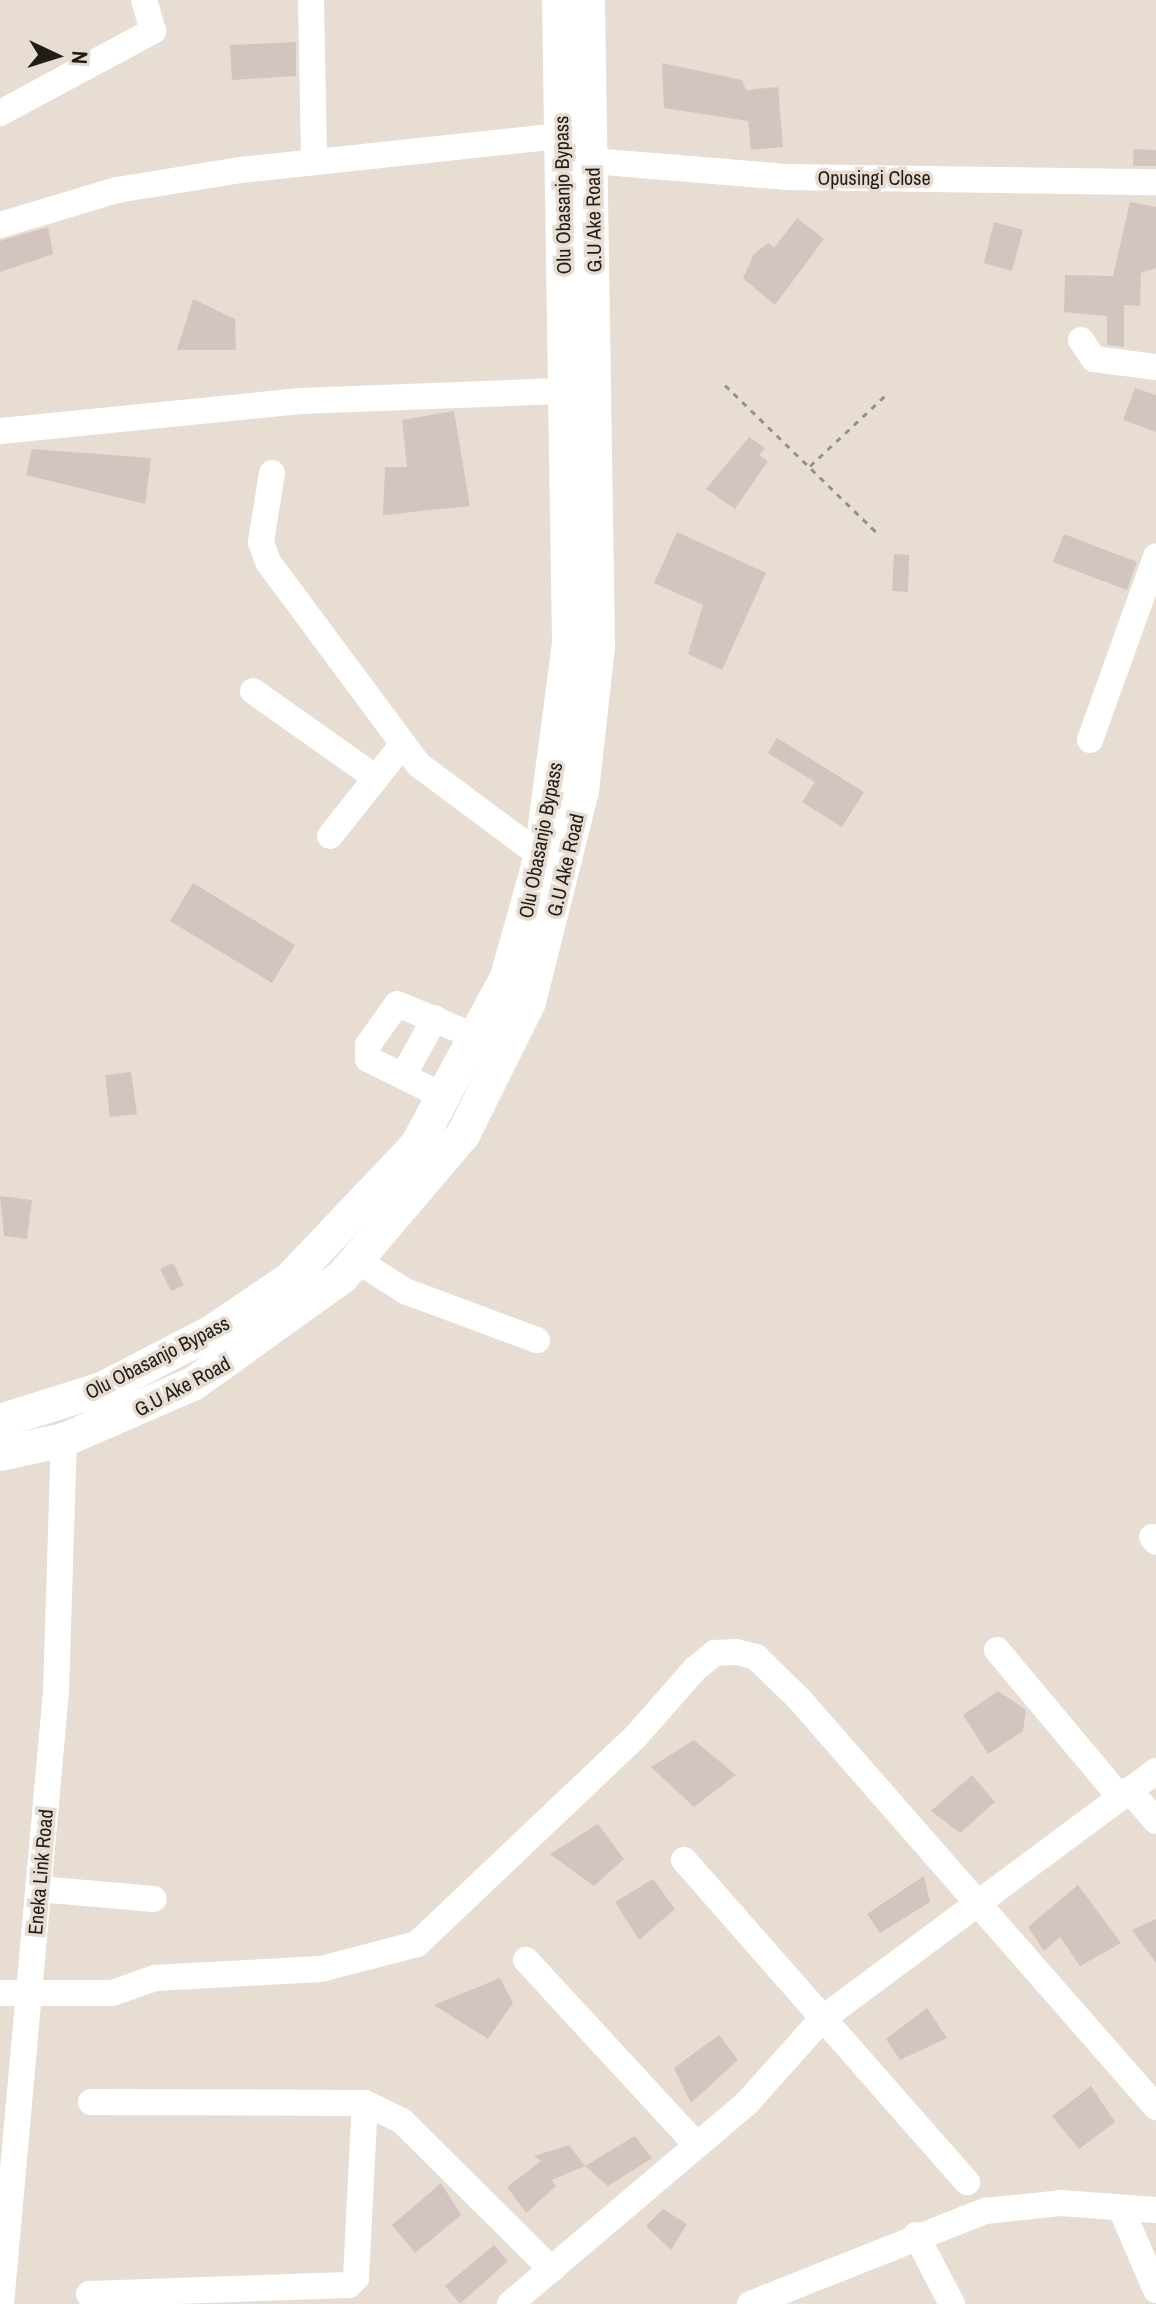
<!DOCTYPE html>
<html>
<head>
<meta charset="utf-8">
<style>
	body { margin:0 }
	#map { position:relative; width:1156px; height:2304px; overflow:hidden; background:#e7ddd2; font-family:"Archivo Narrow",sans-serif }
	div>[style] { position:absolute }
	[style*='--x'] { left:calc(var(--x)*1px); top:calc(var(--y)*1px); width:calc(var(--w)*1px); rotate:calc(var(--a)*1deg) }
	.building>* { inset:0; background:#d4c4c0 }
	.path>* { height:3px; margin-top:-1.5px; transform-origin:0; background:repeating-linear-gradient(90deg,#989088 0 6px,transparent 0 12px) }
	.minor>* { height:26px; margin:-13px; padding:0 13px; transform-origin:13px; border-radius:13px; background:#fff }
	.major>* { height:34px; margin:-17px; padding:0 17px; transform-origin:17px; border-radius:17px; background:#fff }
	span { translate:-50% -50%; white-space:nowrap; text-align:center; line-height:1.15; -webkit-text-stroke:7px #e7ddd2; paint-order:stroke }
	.street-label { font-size:20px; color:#201c18 }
	.north { position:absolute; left:16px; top:16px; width:80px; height:80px; -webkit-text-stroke:6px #e7ddd2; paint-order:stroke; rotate:94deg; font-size:22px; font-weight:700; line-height:32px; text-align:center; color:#201c18 }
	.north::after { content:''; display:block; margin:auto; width:28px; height:36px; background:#201c18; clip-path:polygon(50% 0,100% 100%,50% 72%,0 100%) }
</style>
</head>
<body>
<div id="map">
	<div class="building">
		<div style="clip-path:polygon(296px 42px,296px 76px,232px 80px,230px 45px)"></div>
		<div style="clip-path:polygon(662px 63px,742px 80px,746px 90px,778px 87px,783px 147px,751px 150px,748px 121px,664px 108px)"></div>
		<div style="clip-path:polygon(1134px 149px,1156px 150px,1156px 166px,1133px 166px)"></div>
		<div style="clip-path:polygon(1130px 202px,1156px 207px,1156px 268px,1141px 273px,1140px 306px,1124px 305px,1124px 347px,1107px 345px,1107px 316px,1064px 312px,1065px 275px,1113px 276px)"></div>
		<div style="clip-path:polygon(797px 218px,824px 239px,775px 305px,743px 278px,754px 254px,768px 243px,774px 248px)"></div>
		<div style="clip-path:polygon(994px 222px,1023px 230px,1012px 271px,984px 263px)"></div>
		<div style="clip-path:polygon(48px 227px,53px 254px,0 272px,0 241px)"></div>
		<div style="clip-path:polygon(193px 299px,235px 319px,236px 350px,177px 350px)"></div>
		<div style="clip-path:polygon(1135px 388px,1156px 395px,1156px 432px,1123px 420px)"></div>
		<div style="clip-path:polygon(454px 411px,470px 506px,383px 515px,385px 467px,407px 467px,402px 420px)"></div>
		<div style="clip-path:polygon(749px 437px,765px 448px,759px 455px,768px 461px,735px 509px,706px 489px)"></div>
		<div style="clip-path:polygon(32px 449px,151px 458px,145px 504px,26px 475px)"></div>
		<div style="clip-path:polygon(677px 532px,766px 573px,722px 670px,688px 654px,703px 605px,654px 583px)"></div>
		<div style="clip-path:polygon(1064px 534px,1137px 562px,1127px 590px,1053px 562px)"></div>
		<div style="clip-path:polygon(894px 554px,909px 555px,908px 592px,892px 591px)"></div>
		<div style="clip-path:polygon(777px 738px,864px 792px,842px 827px,802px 802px,815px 782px,768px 753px)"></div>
		<div style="clip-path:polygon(193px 883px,295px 945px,272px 983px,170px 921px)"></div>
		<div style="clip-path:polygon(131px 1072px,137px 1114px,110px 1117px,105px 1075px)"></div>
		<div style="clip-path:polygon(0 1196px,32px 1200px,27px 1239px,4px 1236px)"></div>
		<div style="clip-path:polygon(173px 1263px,184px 1285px,171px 1291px,160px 1269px)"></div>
		<div style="clip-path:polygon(998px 1691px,1026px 1710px,1023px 1731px,988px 1754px,963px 1715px)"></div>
		<div style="clip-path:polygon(694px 1740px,736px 1775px,694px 1807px,651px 1767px)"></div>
		<div style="clip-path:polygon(972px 1775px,995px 1802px,960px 1833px,931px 1811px)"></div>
		<div style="clip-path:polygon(598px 1824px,624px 1859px,594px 1886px,550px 1854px)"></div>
		<div style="clip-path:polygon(924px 1876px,930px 1902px,880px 1933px,867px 1914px)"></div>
		<div style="clip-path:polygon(653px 1879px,675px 1909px,639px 1940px,615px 1902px)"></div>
		<div style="clip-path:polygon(1078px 1885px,1121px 1943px,1080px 1966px,1060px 1937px,1044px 1951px,1028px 1927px)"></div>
		<div style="clip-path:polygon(1156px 1919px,1156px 1963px,1132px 1930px)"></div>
		<div style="clip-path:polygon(500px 1978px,513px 2003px,488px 2039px,434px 2005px)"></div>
		<div style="clip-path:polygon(927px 2008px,947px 2038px,900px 2060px,886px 2039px)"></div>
		<div style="clip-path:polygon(719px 2035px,738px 2060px,691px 2103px,674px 2068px)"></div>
		<div style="clip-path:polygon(1091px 2086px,1115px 2122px,1079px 2149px,1052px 2116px)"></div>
		<div style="clip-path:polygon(635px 2136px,652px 2158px,608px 2186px,585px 2166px)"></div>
		<div style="clip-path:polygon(569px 2145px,585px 2166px,552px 2180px,556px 2186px,526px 2213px,507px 2187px,541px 2161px,534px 2156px)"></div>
		<div style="clip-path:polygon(441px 2183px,461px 2215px,415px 2253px,392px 2225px)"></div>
		<div style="clip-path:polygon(663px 2209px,687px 2224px,671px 2250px,646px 2226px)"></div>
		<div style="clip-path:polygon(494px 2245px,508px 2261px,460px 2304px,445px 2286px)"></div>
	</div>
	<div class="path">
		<div style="--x:725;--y:385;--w:214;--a:44.2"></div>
		<div style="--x:810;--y:466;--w:104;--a:-43.1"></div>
	</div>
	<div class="minor">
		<div style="--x:311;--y:0;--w:160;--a:88.9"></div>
		<div style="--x:0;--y:113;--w:174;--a:-28.2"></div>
		<div style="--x:153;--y:31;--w:32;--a:-106"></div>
		<div style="--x:592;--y:161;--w:194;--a:4.7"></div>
		<div style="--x:785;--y:177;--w:371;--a:0.8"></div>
		<div style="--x:0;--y:225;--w:122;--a:-16.7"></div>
		<div style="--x:117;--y:190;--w:126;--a:-9.2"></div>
		<div style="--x:241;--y:170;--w:321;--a:-6.1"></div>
		<div style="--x:1081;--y:340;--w:23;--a:56"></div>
		<div style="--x:1094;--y:359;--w:63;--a:7.4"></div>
		<div style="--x:0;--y:431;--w:302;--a:-5.7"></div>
		<div style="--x:301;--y:401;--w:266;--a:-2.2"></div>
		<div style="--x:272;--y:473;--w:70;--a:99.1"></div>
		<div style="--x:261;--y:542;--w:21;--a:71"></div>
		<div style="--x:268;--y:562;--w:253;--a:53.4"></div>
		<div style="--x:419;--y:765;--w:152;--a:36.7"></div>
		<div style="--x:253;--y:691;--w:151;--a:35.3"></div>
		<div style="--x:1090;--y:740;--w:195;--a:-70.2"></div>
		<div style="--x:330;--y:836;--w:117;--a:-51.6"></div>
		<div style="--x:403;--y:1076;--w:66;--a:-61.1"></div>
		<div style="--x:447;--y:1098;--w:88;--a:-153.7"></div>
		<div style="--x:368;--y:1059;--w:14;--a:-90"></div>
		<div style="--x:368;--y:1045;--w:50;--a:-54.7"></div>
		<div style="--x:397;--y:1004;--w:89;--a:22.5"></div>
		<div style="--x:358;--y:1261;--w:56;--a:32.6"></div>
		<div style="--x:405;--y:1291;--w:141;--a:20.4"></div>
		<div style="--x:1152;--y:1537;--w:6;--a:51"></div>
		<div style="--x:997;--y:1650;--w:192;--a:50.1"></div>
		<div style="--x:1129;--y:1790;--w:41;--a:48.9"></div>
		<div style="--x:684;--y:1860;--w:429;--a:48.7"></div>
		<div style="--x:39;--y:1889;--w:115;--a:5"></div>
		<div style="--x:526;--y:1960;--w:251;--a:47.3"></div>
		<div style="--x:0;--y:1993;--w:112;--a:0"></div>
		<div style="--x:112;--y:1993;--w:46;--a:-19.2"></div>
		<div style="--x:155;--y:1978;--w:166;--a:-3.1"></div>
		<div style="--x:321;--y:1969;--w:99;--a:-14.6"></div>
		<div style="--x:417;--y:1944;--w:302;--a:-43.5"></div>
		<div style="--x:636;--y:1736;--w:89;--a:-48.6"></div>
		<div style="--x:695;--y:1669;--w:26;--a:-39"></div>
		<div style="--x:715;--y:1653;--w:21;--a:-3"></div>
		<div style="--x:736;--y:1652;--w:21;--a:14"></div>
		<div style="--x:756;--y:1657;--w:62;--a:44.3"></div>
		<div style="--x:800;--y:1700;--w:541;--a:48.82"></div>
		<div style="--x:91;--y:2102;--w:274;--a:0.2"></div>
		<div style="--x:365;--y:2103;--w:41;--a:25.9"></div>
		<div style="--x:402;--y:2121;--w:211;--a:44.8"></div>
		<div style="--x:1122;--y:2211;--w:86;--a:66.7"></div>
		<div style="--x:916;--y:2235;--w:78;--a:62.4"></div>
		<div style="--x:89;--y:2294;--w:260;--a:-2"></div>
		<div style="--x:349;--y:2285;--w:10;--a:-45"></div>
		<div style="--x:356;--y:2278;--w:175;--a:-87.1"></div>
		<div style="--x:1;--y:2304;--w:615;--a:-84.87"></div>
		<div style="--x:56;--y:1691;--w:251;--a:-88.2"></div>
		<div style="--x:510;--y:2304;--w:309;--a:-40.3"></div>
		<div style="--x:746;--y:2104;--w:114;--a:-48.2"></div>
		<div style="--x:822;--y:2019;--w:416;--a:-36.6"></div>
		<div style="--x:750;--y:2304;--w:253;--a:-21.6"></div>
		<div style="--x:985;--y:2211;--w:76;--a:-6"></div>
		<div style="--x:1061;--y:2203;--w:95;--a:4.2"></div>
	</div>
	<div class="major">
		<div style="--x:0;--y:1421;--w:107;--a:-17.4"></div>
		<div style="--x:102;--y:1389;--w:124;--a:-27.4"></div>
		<div style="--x:212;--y:1332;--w:94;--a:-34.2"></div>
		<div style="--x:290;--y:1279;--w:185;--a:-46.5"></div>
		<div style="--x:417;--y:1145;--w:191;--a:-61.8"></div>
		<div style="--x:507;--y:977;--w:126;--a:-74.3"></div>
		<div style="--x:541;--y:856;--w:214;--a:-82.5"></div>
		<div style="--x:569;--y:644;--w:644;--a:-90.89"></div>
		<div style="--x:0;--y:1454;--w:66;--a:-12.3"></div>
		<div style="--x:64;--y:1440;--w:141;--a:-23.5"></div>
		<div style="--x:193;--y:1384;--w:183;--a:-35.7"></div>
		<div style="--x:342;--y:1277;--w:187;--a:-49.6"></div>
		<div style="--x:463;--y:1135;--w:148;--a:-63.6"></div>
		<div style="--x:529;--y:1002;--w:218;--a:-75.9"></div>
		<div style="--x:582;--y:791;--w:146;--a:-83.7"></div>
		<div style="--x:598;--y:646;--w:646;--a:-90.89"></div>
	</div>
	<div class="street-label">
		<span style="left:874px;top:177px">Opusingi Close</span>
		<span style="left:562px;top:195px;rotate:-91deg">Olu Obasanjo Bypass</span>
		<span style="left:593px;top:220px;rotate:-91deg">G.U Ake Road</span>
		<span style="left:540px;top:840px;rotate:-79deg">Olu Obasanjo Bypass</span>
		<span style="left:565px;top:865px;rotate:-77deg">G.U Ake Road</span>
		<span style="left:157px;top:1357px;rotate:-27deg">Olu Obasanjo Bypass</span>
		<span style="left:182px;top:1386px;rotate:-28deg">G.U Ake Road</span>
		<span style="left:40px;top:1872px;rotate:-85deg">Eneka Link Road</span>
	</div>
	<div class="north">N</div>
</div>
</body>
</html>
